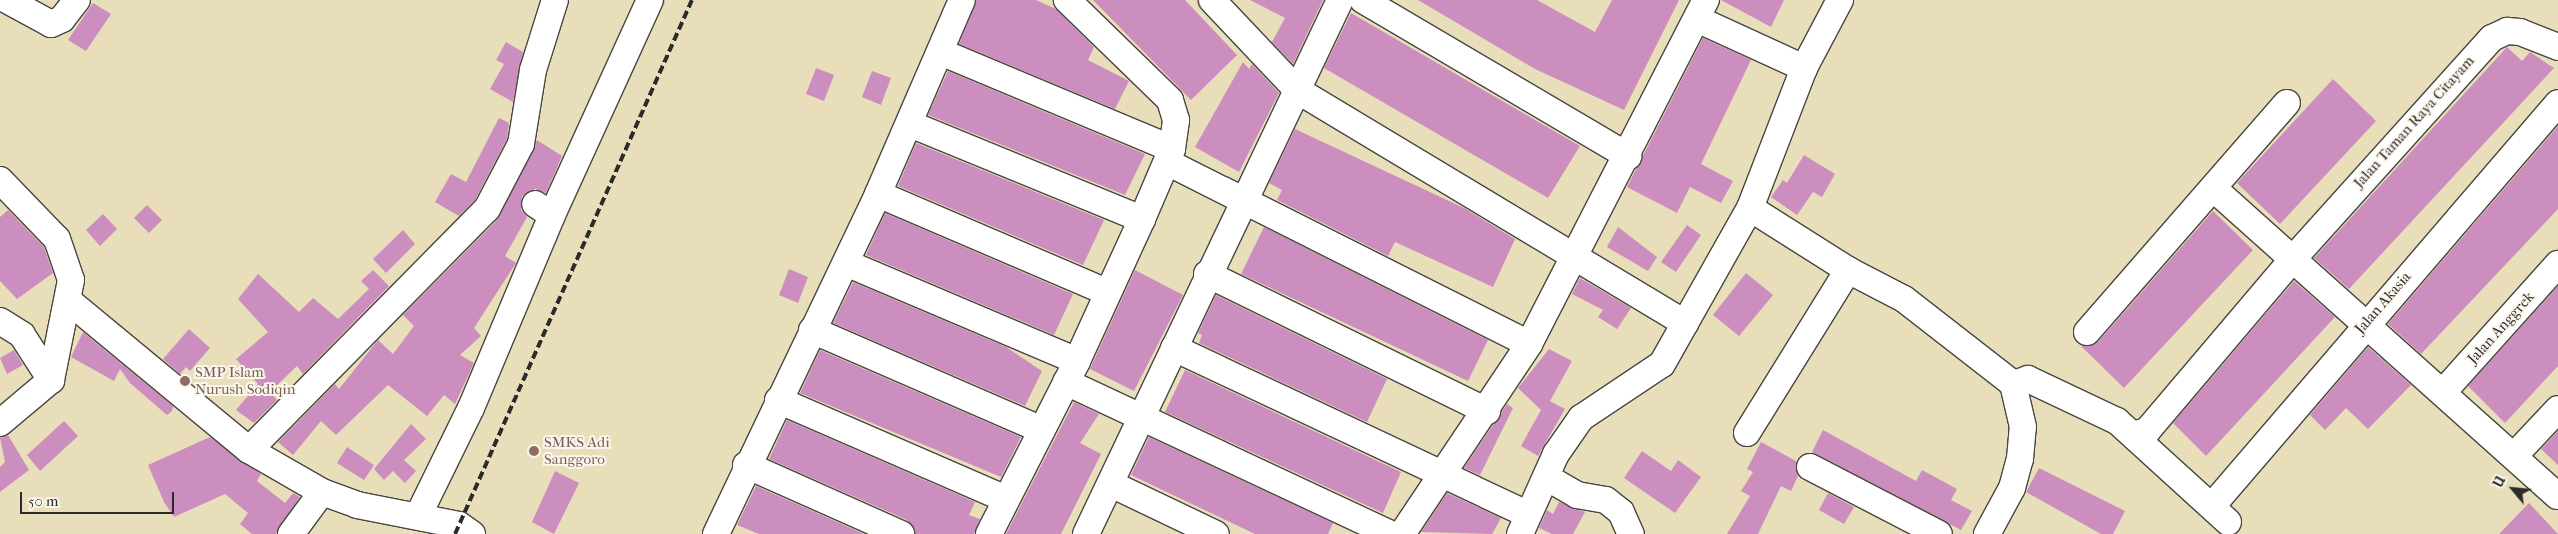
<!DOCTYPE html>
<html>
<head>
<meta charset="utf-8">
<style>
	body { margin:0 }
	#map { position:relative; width:2558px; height:534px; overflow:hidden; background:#e8dfba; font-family:"IM FELL French Canon",serif }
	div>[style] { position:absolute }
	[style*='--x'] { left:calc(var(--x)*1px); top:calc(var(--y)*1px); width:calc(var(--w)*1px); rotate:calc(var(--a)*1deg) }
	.building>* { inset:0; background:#cc8ebe }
	.roads { filter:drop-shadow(1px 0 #474640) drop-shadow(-1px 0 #474640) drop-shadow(0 1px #474640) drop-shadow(0 -1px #474640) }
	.minor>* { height:26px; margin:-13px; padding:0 13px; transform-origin:13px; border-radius:13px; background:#fff }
	.rail>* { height:4px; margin-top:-2px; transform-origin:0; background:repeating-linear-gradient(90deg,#2b2b2b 0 8px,transparent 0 12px) }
	.dots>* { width:14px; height:14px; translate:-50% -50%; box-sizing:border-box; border:2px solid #fbf7ec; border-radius:50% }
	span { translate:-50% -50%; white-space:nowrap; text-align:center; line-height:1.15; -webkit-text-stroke:4px #fbf7ec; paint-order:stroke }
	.street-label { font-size:15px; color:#2b2b2b }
	.education-label { font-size:15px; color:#785e54 }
	.left { translate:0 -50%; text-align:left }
	.north { position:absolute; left:2488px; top:464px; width:50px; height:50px; -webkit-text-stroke:4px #fbf7ec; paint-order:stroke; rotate:298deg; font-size:14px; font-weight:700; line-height:20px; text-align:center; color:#2b2b2b }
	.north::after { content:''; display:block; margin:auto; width:18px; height:22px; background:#2b2b2b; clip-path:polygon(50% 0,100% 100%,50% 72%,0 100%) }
	.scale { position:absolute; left:20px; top:492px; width:154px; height:22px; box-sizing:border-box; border:2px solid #2b2b2b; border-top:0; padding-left:6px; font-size:15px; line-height:18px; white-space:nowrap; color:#2b2b2b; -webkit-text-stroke:4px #fbf7ec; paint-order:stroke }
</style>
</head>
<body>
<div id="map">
	<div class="building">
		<div style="clip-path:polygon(977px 0,1036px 0,1056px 9px,1094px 47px,1088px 60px,1129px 81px,1115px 109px,959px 44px)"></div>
		<div style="clip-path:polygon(1093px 0,1185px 0,1237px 55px,1191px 100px)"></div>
		<div style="clip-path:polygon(1250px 0,1323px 0,1293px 64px,1272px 42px,1285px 18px)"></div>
		<div style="clip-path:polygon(1418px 0,1537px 0,1595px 32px,1612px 0,1679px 0,1624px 110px,1535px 69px)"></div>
		<div style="clip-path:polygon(1721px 0,1784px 0,1771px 27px)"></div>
		<div style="clip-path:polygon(93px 3px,111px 14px,86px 51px,68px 40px)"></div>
		<div style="clip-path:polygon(1351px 13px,1580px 146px,1548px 198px,1324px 68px)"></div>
		<div style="clip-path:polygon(1703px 38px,1751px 60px,1701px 164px,1733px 181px,1721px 203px,1690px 187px,1677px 213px,1627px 187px)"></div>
		<div style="clip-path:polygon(506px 42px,523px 52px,513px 102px,490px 89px,504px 64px,496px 60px)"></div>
		<div style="clip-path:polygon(2507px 47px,2522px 61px,2530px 52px,2554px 68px,2349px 289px,2314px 258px)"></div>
		<div style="clip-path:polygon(1243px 62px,1249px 69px,1252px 64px,1279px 93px,1239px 172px,1195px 147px)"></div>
		<div style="clip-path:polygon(816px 68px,834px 75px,824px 101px,806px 94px)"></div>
		<div style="clip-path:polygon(872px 71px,891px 78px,881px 105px,862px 97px)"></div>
		<div style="clip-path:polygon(948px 71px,1145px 154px,1125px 195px,928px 115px)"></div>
		<div style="clip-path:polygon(2333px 79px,2376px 121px,2280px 224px,2237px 183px)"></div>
		<div style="clip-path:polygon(499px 118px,509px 123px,507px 139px,475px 200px,459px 216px,435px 202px,451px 174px,466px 182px)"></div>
		<div style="clip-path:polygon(2558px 126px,2558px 209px,2421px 354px,2388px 324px)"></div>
		<div style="clip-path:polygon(1295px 129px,1464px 208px,1515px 239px,1493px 287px,1395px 242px,1388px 256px,1277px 200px,1282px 190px,1269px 183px)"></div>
		<div style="clip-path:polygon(537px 140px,562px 156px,546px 193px,535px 189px,522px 196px,521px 210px,527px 217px,505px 256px,516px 263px,474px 328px,481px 336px,460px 355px,474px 363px,455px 404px,444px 395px,427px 416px,388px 385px,336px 435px,321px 421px,293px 455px,278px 442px,335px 384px,339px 389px,378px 340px,393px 354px,414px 326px,403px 315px,498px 219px)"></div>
		<div style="clip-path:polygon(916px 143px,1104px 220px,1083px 265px,898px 186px)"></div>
		<div style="clip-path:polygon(1804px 155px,1835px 174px,1822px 197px,1813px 192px,1797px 215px,1771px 197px,1783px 180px,1787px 183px)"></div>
		<div style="clip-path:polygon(147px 205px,162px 220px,149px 233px,134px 218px)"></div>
		<div style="clip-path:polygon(8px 210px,44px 247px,53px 273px,17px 299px,0 281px,0 217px)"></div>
		<div style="clip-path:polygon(2213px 211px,2253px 250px,2124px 388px,2081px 346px,2098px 342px)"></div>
		<div style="clip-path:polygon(885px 213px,1073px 294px,1054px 335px,866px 255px)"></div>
		<div style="clip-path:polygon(103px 214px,117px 229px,100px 246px,86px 230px)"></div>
		<div style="clip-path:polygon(1687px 225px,1701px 235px,1676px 272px,1661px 262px)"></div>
		<div style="clip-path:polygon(1264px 227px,1488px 340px,1468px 381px,1241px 274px)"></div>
		<div style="clip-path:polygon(1618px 227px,1657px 257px,1648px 271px,1607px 247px)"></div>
		<div style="clip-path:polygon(403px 230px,415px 244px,386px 273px,373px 259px)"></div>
		<div style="clip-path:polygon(789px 269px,808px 277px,798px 303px,779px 295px)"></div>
		<div style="clip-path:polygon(373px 270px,389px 286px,303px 374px,297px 366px,270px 392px,277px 400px,254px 423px,236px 410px,258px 384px,236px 359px,268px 332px,238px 299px,258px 274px,299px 312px,313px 298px,338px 319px,369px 289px,361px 281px)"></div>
		<div style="clip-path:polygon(1135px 270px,1183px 295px,1134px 391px,1090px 369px)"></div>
		<div style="clip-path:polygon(1746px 273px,1773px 295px,1739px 336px,1713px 315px)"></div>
		<div style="clip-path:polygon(1580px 278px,1631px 308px,1617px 329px,1598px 317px,1603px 310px,1572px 294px)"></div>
		<div style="clip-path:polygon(2294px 281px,2335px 317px,2206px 456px,2173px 423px)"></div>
		<div style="clip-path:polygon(853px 282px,1006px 347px,1042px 371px,1025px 406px,833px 323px)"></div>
		<div style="clip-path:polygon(2558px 286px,2558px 366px,2505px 423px,2468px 386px)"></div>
		<div style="clip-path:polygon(1216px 295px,1387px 379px,1367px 422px,1199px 343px,1202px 335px,1198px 333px)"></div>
		<div style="clip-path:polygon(189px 329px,210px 348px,190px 371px,186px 367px,180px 374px,163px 359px)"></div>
		<div style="clip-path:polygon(83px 332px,173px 406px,172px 411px,167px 415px,130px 383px,120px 369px,114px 381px,71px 357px)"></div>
		<div style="clip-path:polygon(2368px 347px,2411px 385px,2368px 429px,2346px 408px,2325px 430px,2310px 415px)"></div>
		<div style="clip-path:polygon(1549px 349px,1572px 361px,1550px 401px,1565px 409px,1538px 456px,1521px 446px,1541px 410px,1518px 388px)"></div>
		<div style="clip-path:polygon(14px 350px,23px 365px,7px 374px,0 358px)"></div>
		<div style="clip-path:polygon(820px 350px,1021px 437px,1001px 477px,800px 393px)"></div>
		<div style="clip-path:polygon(1185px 370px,1401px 472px,1383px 513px,1165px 412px)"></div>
		<div style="clip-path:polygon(1074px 402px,1099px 414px,1080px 443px,1101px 454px,1061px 534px,1006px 534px)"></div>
		<div style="clip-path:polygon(1507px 404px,1513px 408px,1480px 475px,1464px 468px)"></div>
		<div style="clip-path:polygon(787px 420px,975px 502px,969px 515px,980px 519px,974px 534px,916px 534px,907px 520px,769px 459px)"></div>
		<div style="clip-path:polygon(64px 421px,78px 436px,40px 471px,27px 455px)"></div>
		<div style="clip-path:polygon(411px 424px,426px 439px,404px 460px,416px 471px,405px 483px,393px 471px,384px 480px,374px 469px)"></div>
		<div style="clip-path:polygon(1823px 430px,1916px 481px,1922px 470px,1957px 489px,1951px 500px,1972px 511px,1961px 530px,1812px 452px)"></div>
		<div style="clip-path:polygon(2558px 431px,2558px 465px,2541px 449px)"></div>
		<div style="clip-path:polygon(8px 435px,29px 470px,0 492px,0 467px,5px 462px,0 438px)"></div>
		<div style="clip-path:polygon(210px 437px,261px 474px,257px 481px,285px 503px,293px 493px,300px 497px,276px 534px,252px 534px,240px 524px,248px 513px,225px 494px,174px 517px,164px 502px,148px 465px)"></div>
		<div style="clip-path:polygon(1149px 437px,1333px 523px,1328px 534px,1255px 534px,1131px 475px)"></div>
		<div style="clip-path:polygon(1761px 442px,1796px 461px,1798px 476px,1791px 491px,1781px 486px,1758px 534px,1727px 534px,1750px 496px,1741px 491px,1753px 472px,1747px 469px)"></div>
		<div style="clip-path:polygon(347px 447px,374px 465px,364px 480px,337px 463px)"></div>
		<div style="clip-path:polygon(1642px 451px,1671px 471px,1678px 460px,1701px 477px,1675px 513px,1624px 478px)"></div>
		<div style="clip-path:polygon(2039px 468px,2125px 511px,2113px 534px,2101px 534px,2026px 492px)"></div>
		<div style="clip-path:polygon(555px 471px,579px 483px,554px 534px,532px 522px)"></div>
		<div style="clip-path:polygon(756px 486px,864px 534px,759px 534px,737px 525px)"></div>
		<div style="clip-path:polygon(1447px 493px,1501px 518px,1492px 534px,1421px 532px)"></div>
		<div style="clip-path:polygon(1828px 493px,1854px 507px,1844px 524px,1819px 510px)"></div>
		<div style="clip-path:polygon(1559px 502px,1585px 512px,1573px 534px,1552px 534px,1539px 528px,1547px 510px,1553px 514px)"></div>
		<div style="clip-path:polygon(2529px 503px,2558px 534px,2499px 534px)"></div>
	</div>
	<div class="roads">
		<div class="minor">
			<div style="--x:7;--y:0;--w:50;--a:28.6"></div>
			<div style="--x:51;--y:24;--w:12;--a:-24"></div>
			<div style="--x:62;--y:19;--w:24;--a:-52"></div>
			<div style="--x:1212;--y:0;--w:124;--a:46.6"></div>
			<div style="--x:1297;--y:90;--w:453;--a:31"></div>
			<div style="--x:1363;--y:0;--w:308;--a:30.5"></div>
			<div style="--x:1697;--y:19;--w:118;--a:24.6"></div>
			<div style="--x:943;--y:53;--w:248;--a:22.7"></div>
			<div style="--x:910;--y:124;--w:251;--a:22.3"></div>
			<div style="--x:1167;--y:162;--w:405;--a:26.7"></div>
			<div style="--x:0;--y:180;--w:82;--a:46"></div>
			<div style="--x:57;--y:239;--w:43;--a:71.1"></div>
			<div style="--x:71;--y:280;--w:102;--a:101.3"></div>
			<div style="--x:51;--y:380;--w:67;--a:139.9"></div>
			<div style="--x:2213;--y:188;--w:462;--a:41.8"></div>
			<div style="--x:878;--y:194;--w:249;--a:23.2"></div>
			<div style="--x:1750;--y:208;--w:116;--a:32.3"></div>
			<div style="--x:1848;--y:270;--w:63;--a:27.4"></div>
			<div style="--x:1904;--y:299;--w:138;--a:37.9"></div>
			<div style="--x:2013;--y:384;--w:16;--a:-18"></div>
			<div style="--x:2028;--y:379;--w:98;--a:25.3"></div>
			<div style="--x:2117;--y:421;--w:150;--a:42.3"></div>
			<div style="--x:552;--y:215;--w:236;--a:-65.5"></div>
			<div style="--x:846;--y:263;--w:251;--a:23"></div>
			<div style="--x:1207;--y:274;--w:312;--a:26.1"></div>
			<div style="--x:70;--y:302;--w:232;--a:39.6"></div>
			<div style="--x:249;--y:450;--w:84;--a:29.9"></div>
			<div style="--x:322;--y:492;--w:37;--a:20"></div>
			<div style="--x:357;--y:505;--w:104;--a:11.1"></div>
			<div style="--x:459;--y:525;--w:16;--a:35"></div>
			<div style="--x:0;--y:321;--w:26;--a:32"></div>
			<div style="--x:22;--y:335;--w:54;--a:57.2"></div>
			<div style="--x:812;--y:330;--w:249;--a:23.5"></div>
			<div style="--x:2087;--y:332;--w:304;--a:-48.9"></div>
			<div style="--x:1174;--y:348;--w:390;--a:25.2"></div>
			<div style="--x:1066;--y:382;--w:359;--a:25.1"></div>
			<div style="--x:2444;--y:391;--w:171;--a:-48.1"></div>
			<div style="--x:778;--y:400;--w:249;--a:23.5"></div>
			<div style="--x:1747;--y:433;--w:192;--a:-58.2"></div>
			<div style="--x:2133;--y:435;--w:15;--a:-16"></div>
			<div style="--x:2147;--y:431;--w:223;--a:-49.7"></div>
			<div style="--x:2291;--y:261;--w:300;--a:-48"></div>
			<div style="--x:2492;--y:38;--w:17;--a:-25"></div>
			<div style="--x:2507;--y:31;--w:13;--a:4"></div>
			<div style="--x:2520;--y:32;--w:41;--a:21.5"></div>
			<div style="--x:249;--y:450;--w:339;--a:-45.4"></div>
			<div style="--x:487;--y:209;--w:73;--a:-62.4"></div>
			<div style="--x:521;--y:144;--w:75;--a:-80.8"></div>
			<div style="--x:533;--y:70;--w:73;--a:-72.6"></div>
			<div style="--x:2514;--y:456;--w:64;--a:-46.9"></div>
			<div style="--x:746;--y:465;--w:170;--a:24"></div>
			<div style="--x:1810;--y:467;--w:145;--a:27.4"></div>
			<div style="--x:1546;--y:477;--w:36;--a:30"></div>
			<div style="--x:1577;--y:495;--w:29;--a:10"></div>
			<div style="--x:1606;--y:500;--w:19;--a:39"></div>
			<div style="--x:1621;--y:512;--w:24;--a:66"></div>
			<div style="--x:1111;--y:484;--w:116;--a:25.5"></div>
			<div style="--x:2212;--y:506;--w:531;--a:-49.35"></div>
			<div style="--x:419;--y:514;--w:118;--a:-63.9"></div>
			<div style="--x:471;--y:408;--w:209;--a:-67.2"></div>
			<div style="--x:552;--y:215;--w:20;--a:-147"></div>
			<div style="--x:291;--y:534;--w:52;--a:-53.6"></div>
			<div style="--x:716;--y:534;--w:377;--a:-64.5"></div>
			<div style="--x:878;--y:194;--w:211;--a:-66.6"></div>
			<div style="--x:989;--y:534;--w:194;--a:-63"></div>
			<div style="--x:1077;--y:361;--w:156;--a:-65.4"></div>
			<div style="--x:1142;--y:219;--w:76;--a:-66.8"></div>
			<div style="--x:1172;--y:149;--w:29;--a:-82"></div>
			<div style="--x:1176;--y:120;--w:21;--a:-107"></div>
			<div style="--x:1170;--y:100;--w:144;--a:-135.8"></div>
			<div style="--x:1086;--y:534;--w:591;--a:-64.56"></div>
			<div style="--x:1402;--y:534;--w:229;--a:-56.2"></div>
			<div style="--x:1529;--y:344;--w:387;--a:-62.8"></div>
			<div style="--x:1520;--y:534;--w:88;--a:-65.8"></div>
			<div style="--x:1556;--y:454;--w:44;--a:-55.2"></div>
			<div style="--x:1581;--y:418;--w:97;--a:-33.7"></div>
			<div style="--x:1662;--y:364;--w:179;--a:-60.6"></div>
			<div style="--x:1750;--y:208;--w:150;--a:-68.9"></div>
			<div style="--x:1804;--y:68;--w:77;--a:-62.1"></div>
			<div style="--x:1987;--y:534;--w:52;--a:-61.5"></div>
			<div style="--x:2012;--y:488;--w:30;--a:-75"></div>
			<div style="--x:2020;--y:459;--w:32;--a:-85"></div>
			<div style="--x:2023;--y:427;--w:44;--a:-103.1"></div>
		</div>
	</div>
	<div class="rail">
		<div style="--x:455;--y:534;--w:584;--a:-66.07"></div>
	</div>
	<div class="dots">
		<div style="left:185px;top:381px;background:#8d6e63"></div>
		<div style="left:534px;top:451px;background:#8d6e63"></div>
	</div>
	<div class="street-label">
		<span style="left:2414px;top:122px;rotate:-48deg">Jalan Taman Raya Citayam</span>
		<span style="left:2383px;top:303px;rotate:-49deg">Jalan Akasia</span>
		<span style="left:2501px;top:328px;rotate:-48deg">Jalan Anggrek</span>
	</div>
	<div class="education-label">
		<span class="left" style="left:195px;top:381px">SMP Islam<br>Nurush Sodiqin</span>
		<span class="left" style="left:544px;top:451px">SMKS Adi<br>Sanggoro</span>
	</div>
	<div class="north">U</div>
	<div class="scale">50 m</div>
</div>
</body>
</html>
